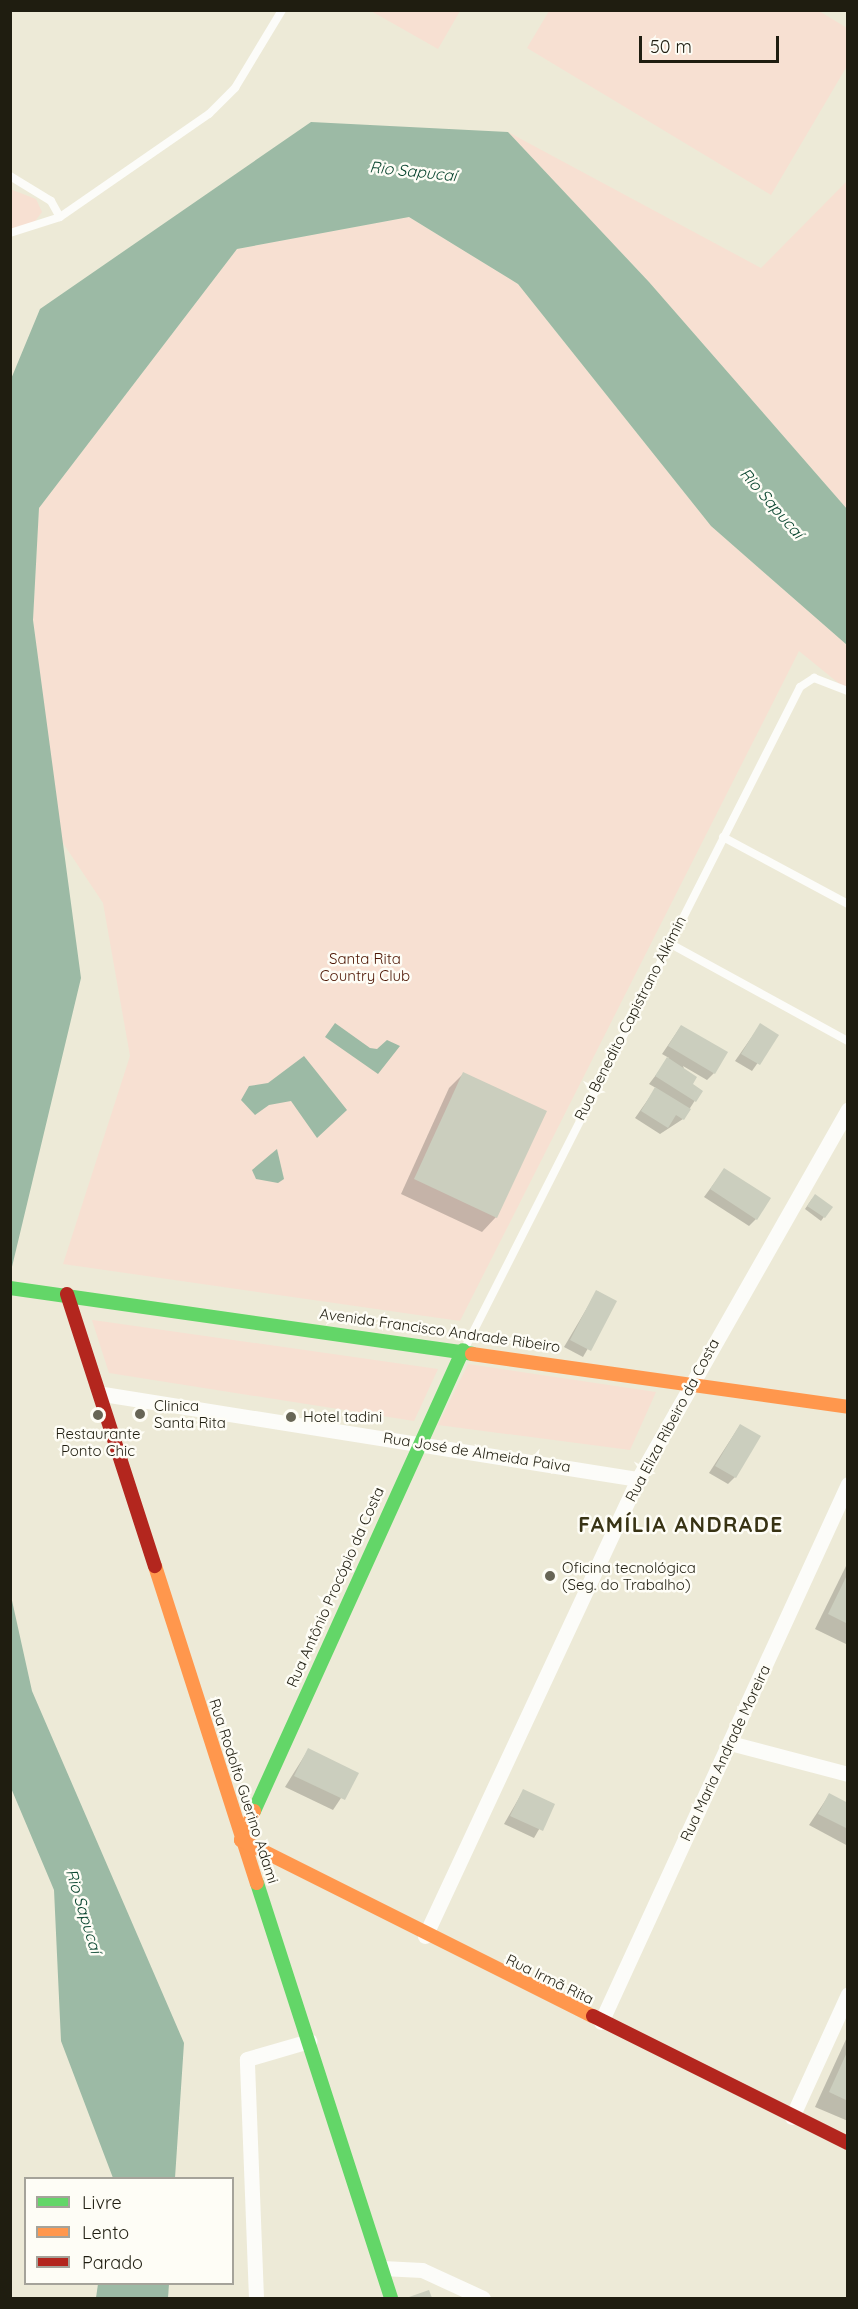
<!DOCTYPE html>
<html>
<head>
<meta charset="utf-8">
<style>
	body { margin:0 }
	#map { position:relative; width:858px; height:2309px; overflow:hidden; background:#edead7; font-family:Quicksand,sans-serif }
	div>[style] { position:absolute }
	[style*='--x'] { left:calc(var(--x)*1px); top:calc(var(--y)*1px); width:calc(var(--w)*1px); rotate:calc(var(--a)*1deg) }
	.green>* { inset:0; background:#f7e0d2 }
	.water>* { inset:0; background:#9cbaa5 }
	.shadow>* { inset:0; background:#0003 }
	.building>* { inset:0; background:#cbcebe }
	.lane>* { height:8px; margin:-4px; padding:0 4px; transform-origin:4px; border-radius:4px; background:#fcfcf9 }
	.street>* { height:15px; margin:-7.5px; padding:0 7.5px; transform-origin:7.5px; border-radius:7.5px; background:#fcfcf9 }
	.fast>* { height:14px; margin:-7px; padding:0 7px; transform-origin:7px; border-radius:7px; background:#63d668 }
	.slow>* { height:14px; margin:-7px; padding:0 7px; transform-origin:7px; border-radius:7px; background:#ff974d }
	.jam>* { height:14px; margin:-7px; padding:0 7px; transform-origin:7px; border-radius:7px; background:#b3261e }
	.dots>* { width:16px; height:16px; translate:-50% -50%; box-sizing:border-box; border:3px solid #fefdf6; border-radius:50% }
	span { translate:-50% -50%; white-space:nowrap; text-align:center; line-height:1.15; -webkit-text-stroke:5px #fefdf6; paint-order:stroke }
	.park-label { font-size:15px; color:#4d1604 }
	.street-label { font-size:15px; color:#1f1d10 }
	.poi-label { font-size:15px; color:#1f1d10 }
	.left { translate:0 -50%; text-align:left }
	.water-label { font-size:16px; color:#0a4630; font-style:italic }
	.district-label { font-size:21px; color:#383314; font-weight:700; letter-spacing:1.5px }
	.frame { position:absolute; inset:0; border:12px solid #1f1d10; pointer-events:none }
	.legend { position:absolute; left:24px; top:2177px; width:210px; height:108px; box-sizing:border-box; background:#fefdf6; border:2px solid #a5a39a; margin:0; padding:8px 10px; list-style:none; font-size:18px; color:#1f1d10 }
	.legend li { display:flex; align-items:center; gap:12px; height:30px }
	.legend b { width:30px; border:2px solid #a5a39a }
	.scale { position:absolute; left:639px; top:36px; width:140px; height:27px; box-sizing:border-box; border:3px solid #1f1d10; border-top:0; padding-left:8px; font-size:18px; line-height:21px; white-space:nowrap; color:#1f1d10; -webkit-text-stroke:4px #fefdf6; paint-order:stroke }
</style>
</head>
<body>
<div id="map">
	<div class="green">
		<div style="clip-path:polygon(371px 11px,460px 11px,438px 49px)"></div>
		<div style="clip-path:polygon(549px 11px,819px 11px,847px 28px,847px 66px,771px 195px,527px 48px)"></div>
		<div style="clip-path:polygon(508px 132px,761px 268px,847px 181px,847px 509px,649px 282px)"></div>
		<div style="clip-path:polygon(10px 189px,36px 199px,42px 212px,33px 224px,11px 229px)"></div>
		<div style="clip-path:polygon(409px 217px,518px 284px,711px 526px,847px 645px,847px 690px,799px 651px,460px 1321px,63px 1264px,130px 1056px,103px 903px,61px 840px,33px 619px,39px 508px,237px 249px)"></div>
		<div style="clip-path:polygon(92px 1320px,93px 1320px,438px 1369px,414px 1421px,109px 1373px)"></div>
		<div style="clip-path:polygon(468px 1364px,656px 1392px,630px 1450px,438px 1425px)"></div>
	</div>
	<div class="water">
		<div style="clip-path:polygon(311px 122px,508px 132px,649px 282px,847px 509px,847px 645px,711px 526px,518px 284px,409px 217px,237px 249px,39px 508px,33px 620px,81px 978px,11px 1271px,11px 379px,40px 309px)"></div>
		<div style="clip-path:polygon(335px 1023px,370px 1048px,377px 1049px,387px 1040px,400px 1046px,378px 1074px,325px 1037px)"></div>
		<div style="clip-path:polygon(304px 1056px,347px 1110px,317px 1138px,291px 1101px,269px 1105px,255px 1115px,241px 1100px,249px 1086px,268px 1083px)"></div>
		<div style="clip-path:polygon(277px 1149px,284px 1179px,278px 1183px,256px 1179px,252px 1170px)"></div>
		<div style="clip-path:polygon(11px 1596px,32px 1691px,184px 2043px,175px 2178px,113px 2178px,61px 2041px,54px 1890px,11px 1788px)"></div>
		<div style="clip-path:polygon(98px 2284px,169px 2284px,168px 2298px,96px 2298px)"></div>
	</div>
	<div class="shadow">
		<div style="clip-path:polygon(760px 1025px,777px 1035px,752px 1071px,735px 1061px)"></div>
		<div style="clip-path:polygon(681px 1026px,714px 1073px,707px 1080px,683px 1066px,690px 1084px,701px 1091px,683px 1119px,660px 1134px,635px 1118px,656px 1088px,649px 1084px,669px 1058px,662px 1054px)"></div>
		<div style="clip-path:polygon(464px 1073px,496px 1217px,482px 1232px,401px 1194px,449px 1088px)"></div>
		<div style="clip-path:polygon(724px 1170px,756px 1219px,749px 1226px,704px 1197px)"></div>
		<div style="clip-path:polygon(812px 1199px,831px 1207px,821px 1221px,805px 1209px)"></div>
		<div style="clip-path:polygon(597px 1291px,615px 1301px,583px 1357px,564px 1347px)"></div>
		<div style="clip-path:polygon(740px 1425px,735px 1477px,728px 1484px,709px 1473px)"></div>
		<div style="clip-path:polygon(848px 1562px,848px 1645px,815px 1629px)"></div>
		<div style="clip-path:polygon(308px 1750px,357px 1774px,333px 1810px,285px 1787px)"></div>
		<div style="clip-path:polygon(523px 1791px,553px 1805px,534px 1838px,504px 1824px)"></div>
		<div style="clip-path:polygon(829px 1795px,848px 1805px,848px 1846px,809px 1825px)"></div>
		<div style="clip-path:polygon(848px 2035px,848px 2121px,815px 2107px)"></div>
	</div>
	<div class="building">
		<div style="clip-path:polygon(760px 1023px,779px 1035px,760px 1065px,741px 1054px)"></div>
		<div style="clip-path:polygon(681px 1025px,728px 1052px,715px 1074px,668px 1046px)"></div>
		<div style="clip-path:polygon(667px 1057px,697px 1077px,693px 1084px,703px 1091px,696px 1102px,655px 1076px)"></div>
		<div style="clip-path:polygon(463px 1072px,547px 1111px,497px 1218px,414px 1179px)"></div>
		<div style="clip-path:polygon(655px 1087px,691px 1109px,684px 1120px,676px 1115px,668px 1128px,641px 1111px)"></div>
		<div style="clip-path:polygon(724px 1168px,771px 1198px,757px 1220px,710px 1189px)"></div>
		<div style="clip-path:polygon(815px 1194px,833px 1207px,825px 1218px,807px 1206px)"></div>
		<div style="clip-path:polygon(596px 1290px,617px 1301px,591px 1351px,570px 1340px)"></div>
		<div style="clip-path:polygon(740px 1424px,761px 1436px,736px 1478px,715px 1466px)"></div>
		<div style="clip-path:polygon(848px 1573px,848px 1624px,828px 1614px)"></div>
		<div style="clip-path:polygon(308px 1748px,359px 1773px,345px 1800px,294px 1776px)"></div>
		<div style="clip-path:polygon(523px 1789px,555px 1804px,543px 1831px,510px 1816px)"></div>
		<div style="clip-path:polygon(829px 1793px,848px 1803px,848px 1829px,818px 1814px)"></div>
		<div style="clip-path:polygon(848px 2050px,848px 2101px,829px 2092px)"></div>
		<div style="clip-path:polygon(429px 2290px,432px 2298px,410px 2298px,409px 2297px)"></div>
	</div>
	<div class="lane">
		<div style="--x:10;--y:176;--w:48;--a:31.4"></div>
		<div style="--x:51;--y:201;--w:18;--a:61"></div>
		<div style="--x:10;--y:233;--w:52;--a:-17.7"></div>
		<div style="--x:60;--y:217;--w:181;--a:-34.7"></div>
		<div style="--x:209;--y:114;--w:37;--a:-45"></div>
		<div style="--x:235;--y:88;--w:91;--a:-58.9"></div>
		<div style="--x:723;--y:837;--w:142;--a:28.2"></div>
		<div style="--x:667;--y:942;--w:206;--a:28.7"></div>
		<div style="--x:464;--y:1350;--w:743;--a:-63.12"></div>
		<div style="--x:800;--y:687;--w:17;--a:-33"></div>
		<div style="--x:814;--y:678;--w:36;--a:21"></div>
	</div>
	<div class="street">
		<div style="--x:103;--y:1394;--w:542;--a:9.03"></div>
		<div style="--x:730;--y:1743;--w:122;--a:14.7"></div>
		<div style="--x:425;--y:1936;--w:504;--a:-65.01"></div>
		<div style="--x:638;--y:1479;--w:425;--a:-60.4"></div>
		<div style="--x:601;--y:2022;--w:592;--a:-65.34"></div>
		<div style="--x:792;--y:2117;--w:135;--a:-65.5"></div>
		<div style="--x:382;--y:2268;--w:40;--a:2.9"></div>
		<div style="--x:422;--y:2270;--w:67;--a:24.7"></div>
		<div style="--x:256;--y:2298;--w:239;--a:-92.2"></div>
		<div style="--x:247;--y:2059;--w:65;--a:-16.2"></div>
	</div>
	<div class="fast">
		<div style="--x:10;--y:1288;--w:467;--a:8.1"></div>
		<div style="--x:254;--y:1811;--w:506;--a:-65.61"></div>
		<div style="--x:257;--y:1883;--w:436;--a:72.1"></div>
	</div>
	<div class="slow">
		<div style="--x:472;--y:1354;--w:380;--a:8"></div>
		<div style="--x:155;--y:1566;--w:333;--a:72.2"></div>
		<div style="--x:254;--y:1811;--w:32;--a:114"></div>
		<div style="--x:241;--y:1840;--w:394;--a:26.6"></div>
	</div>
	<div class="jam">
		<div style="--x:67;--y:1294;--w:286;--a:72.1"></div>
		<div style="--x:593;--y:2016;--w:285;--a:26.5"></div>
	</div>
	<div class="dots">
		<div style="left:140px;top:1414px;background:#676556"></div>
		<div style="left:98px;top:1415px;background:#676556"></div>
		<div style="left:291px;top:1417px;background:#676556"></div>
		<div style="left:550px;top:1576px;background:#676556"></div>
	</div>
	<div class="park-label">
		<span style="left:365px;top:967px">Santa Rita<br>Country Club</span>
	</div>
	<div class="street-label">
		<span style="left:630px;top:1018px;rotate:-63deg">Rua Benedito Capistrano Alkimin</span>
		<span style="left:440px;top:1330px;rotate:8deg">Avenida Francisco Andrade Ribeiro</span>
		<span style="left:672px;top:1420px;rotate:-62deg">Rua Eliza Ribeiro da Costa</span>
		<span style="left:477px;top:1452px;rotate:9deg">Rua José de Almeida Paiva</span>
		<span style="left:335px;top:1587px;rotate:-66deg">Rua Antônio Procópio da Costa</span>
		<span style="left:725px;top:1753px;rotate:-65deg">Rua Maria Andrade Moreira</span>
		<span style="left:244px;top:1791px;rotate:72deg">Rua Rodolfo Guerino Adami</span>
		<span style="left:550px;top:1979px;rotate:26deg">Rua Irmã Rita</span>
	</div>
	<div class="poi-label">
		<span class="left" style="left:154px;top:1414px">Clinica<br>Santa Rita</span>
		<span class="left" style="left:303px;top:1417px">Hotel tadini</span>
		<span style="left:98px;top:1442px">Restaurante<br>Ponto Chic</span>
		<span class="left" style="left:562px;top:1576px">Oficina tecnológica<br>(Seg. do Trabalho)</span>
	</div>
	<div class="water-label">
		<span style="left:413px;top:171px;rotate:6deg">Rio Sapucaí</span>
		<span style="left:772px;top:503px;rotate:49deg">Rio Sapucaí</span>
		<span style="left:84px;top:1911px;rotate:73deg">Rio Sapucaí</span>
	</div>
	<div class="district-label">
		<span style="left:681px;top:1524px">FAMÍLIA ANDRADE</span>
	</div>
	<div class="frame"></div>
	<ul class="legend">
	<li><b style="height:8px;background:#63d668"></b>Livre</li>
	<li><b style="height:8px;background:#ff974d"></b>Lento</li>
	<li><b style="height:8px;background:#b3261e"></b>Parado</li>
	</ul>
	<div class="scale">50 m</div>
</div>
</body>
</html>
